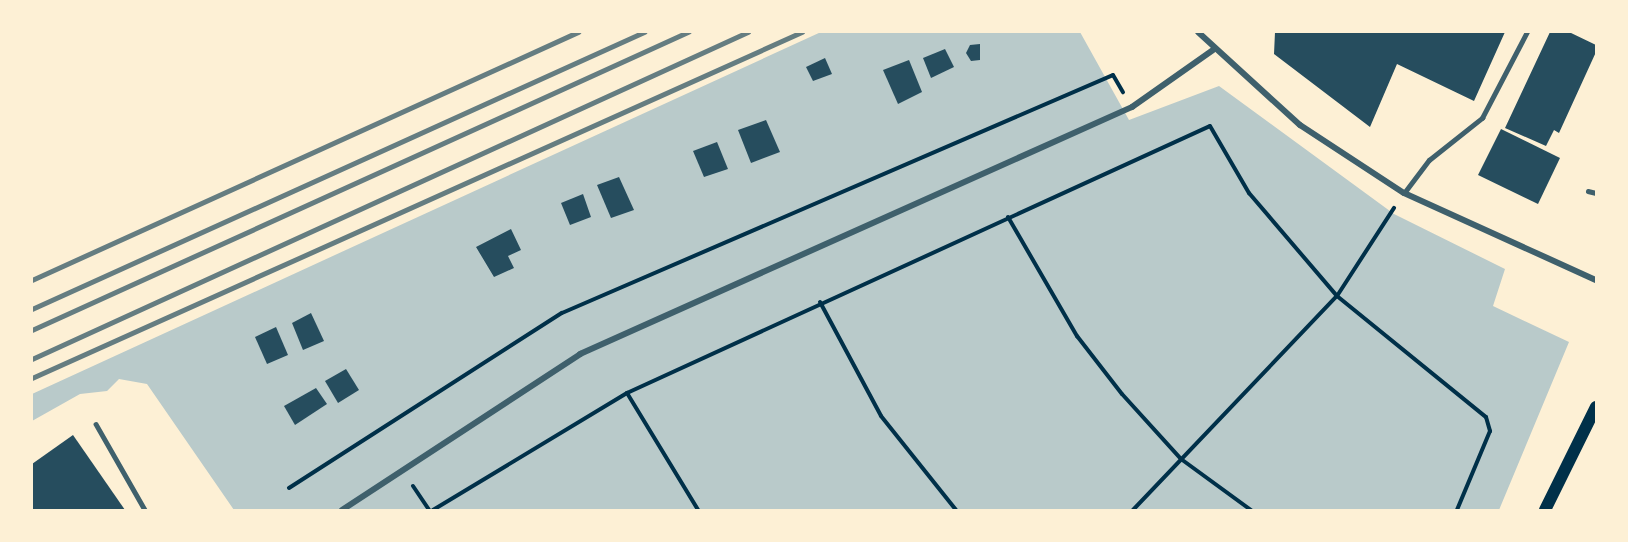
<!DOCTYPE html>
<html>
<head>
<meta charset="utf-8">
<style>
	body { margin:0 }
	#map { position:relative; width:1628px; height:542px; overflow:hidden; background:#fdf0d5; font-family:Lato,sans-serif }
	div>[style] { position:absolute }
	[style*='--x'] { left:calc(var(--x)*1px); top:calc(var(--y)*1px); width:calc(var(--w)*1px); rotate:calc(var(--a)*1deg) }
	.green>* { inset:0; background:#b9caca }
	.building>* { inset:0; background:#264d5e }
	.path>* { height:4px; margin:-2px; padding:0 2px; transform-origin:2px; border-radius:2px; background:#003049 }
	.service>* { height:4.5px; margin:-2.25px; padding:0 2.25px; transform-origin:2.25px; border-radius:2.25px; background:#3f606c }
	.minor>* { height:6px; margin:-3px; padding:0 3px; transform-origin:3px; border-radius:3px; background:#3f606c }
	.secondary>* { height:12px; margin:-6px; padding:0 6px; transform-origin:6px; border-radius:6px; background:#003049 }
	.rail>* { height:4.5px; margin:-2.25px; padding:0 2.25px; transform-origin:2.25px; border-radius:2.25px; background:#657d81 }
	span { translate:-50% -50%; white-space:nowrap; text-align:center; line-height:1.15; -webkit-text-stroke:4.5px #fdf0d5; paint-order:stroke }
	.frame { position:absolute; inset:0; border:33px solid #fdf0d5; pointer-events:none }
</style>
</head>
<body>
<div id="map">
	<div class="green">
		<div style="clip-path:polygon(821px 32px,1080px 32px,1129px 120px,1219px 86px,1394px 214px,1505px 269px,1493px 306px,1569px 342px,1499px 510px,234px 510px,147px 384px,119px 379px,107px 391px,80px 394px,32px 421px,32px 394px)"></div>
	</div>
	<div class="building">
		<div style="clip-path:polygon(1275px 32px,1505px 32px,1474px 101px,1397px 64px,1370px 127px,1274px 54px)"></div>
		<div style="clip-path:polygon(1550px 32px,1569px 32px,1596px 45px,1596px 52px,1559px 133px,1554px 130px,1546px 146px,1505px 128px)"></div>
		<div style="clip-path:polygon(980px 44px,980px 60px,971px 61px,966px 53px,970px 45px)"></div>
		<div style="clip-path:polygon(945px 49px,954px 67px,931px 78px,923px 58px)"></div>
		<div style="clip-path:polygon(825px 58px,832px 74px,813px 81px,806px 67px)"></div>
		<div style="clip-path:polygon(909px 60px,922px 92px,898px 104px,883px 70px)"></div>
		<div style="clip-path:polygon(766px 120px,780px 152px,751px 163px,738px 130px)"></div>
		<div style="clip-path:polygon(1501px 129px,1560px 158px,1538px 204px,1478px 175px)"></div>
		<div style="clip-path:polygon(717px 142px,728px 169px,704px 177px,693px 151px)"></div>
		<div style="clip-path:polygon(619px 177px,634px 210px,611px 218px,597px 185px)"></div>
		<div style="clip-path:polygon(583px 194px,591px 217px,570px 225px,561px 203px)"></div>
		<div style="clip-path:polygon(511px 229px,521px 250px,508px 256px,514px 268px,494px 277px,476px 247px)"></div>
		<div style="clip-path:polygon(311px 313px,324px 341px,303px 350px,292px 323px)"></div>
		<div style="clip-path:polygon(276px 327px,288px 355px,267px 364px,255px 337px)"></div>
		<div style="clip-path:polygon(346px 369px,359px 390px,338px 403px,325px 381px)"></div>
		<div style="clip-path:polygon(316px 388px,327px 404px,295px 425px,284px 406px)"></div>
		<div style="clip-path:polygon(73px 435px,125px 510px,32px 510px,32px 464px)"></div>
	</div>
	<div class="path">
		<div style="--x:1008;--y:217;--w:138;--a:59.9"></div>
		<div style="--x:1077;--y:336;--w:73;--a:52.2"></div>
		<div style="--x:1122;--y:394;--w:88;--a:47.8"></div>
		<div style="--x:1181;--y:459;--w:87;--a:36.1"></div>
		<div style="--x:820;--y:302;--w:129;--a:61.8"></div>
		<div style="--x:881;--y:416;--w:120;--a:51.4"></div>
		<div style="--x:627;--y:393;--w:137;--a:58.7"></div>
		<div style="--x:413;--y:486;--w:29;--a:56"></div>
		<div style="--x:289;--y:488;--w:324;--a:-32.7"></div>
		<div style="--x:562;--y:313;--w:600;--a:-23.36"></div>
		<div style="--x:1113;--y:75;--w:20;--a:60"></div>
		<div style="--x:433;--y:510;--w:227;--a:-31.1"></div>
		<div style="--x:627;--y:393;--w:641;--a:-24.61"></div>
		<div style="--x:1210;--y:126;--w:78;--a:59.8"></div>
		<div style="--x:1249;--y:193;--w:135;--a:49.5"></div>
		<div style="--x:1337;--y:296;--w:192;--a:39.1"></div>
		<div style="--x:1486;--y:417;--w:15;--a:74"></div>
		<div style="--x:1490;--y:431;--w:86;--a:112.7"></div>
		<div style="--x:1133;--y:510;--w:296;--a:-46.4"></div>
		<div style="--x:1337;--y:296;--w:105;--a:-57.1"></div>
	</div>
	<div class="service">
		<div style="--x:1588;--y:191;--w:8;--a:14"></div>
		<div style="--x:1404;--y:193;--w:41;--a:-52.9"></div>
		<div style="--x:1429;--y:160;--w:68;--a:-38.4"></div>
		<div style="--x:1482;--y:118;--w:97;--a:-62.4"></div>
		<div style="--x:96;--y:424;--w:99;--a:60.3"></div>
	</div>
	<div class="minor">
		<div style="--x:1198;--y:32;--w:138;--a:42.4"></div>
		<div style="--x:1300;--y:125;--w:124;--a:33.2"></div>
		<div style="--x:1404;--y:193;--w:211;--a:24.4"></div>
		<div style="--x:342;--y:510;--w:285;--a:-33.2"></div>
		<div style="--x:580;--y:354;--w:605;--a:-24.11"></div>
		<div style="--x:1132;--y:107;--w:99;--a:-35.1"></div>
	</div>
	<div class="secondary">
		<div style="--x:1545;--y:510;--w:115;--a:-63.7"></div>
	</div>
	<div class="rail">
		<div style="--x:32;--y:280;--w:600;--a:-24.43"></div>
		<div style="--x:32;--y:309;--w:672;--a:-24.35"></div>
		<div style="--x:32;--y:330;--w:721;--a:-24.43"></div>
		<div style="--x:32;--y:359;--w:787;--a:-24.55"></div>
		<div style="--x:32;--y:378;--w:844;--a:-24.2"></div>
	</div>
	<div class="frame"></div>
</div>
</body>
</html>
